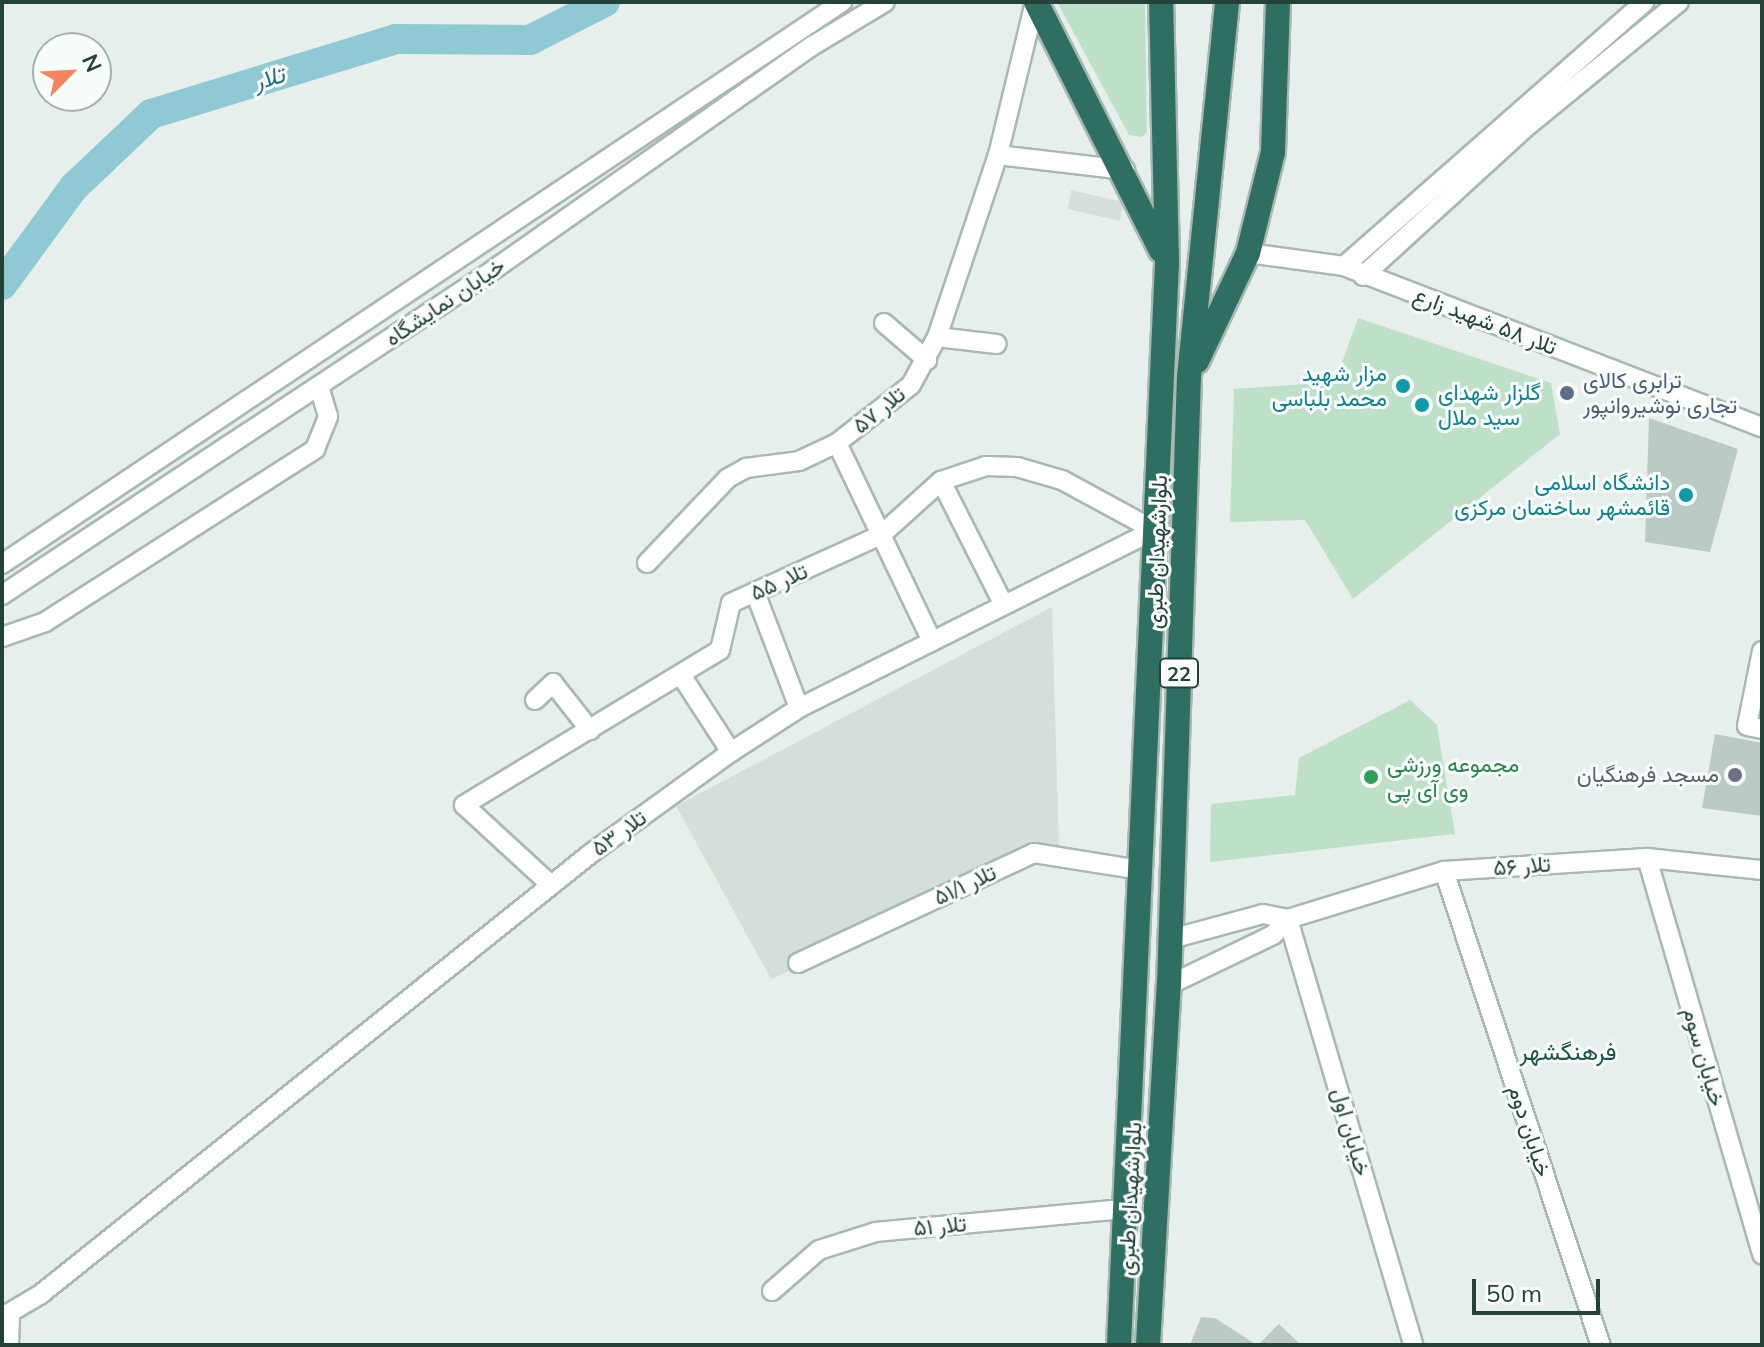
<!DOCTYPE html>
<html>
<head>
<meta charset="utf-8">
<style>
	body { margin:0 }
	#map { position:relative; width:1764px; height:1347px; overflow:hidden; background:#e6efeb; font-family:Mulish,Vazirmatn,sans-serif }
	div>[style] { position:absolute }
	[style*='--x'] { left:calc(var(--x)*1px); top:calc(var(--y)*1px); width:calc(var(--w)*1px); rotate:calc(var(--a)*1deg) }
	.built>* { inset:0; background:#d4dfda }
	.green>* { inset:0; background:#bfe0c8 }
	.river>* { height:30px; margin:-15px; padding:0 15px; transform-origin:15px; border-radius:15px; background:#8ec9d4 }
	.building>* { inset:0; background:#bbcac4 }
	.roads { filter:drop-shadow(2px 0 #a8b8b2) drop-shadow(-2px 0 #a8b8b2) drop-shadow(0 2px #a8b8b2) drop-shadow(0 -2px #a8b8b2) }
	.minor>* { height:18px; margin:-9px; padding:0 9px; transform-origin:9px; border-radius:9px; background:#fff }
	.highway>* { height:24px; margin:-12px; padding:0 12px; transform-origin:12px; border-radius:12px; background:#2f6f62 }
	.dots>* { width:22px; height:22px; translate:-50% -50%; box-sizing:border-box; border:4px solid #f7fbf9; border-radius:50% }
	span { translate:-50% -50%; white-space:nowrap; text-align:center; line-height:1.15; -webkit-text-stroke:6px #f7fbf9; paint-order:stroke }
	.shield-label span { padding:2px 6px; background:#f7fbf9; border:2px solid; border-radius:6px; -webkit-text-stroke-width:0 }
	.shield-label { font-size:20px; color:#24423a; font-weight:700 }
	.street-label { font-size:22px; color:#24423a }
	.culture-label { font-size:22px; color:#0d838f }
	.right { translate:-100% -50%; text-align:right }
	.left { translate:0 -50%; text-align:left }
	.service-label { font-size:22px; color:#4e5e75 }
	.leisure-label { font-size:22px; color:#27864d }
	.worship-label { font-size:22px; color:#5b616d }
	.water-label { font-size:24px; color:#1c6f80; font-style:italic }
	.neighbourhood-label { font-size:24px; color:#1f5548 }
	.frame { position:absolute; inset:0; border:4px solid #24423a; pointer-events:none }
	.north { position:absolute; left:32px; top:32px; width:80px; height:80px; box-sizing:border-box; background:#f7fbf9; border:2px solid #a3b1ad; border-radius:50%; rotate:66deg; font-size:22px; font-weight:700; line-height:32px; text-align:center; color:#24423a }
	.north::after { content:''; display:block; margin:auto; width:28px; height:36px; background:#f4845f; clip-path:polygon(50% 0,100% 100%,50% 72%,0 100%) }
	.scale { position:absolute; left:1472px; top:1279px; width:128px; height:36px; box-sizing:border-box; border:4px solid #24423a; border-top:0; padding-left:10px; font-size:24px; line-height:28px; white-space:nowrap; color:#24423a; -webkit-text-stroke:6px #f7fbf9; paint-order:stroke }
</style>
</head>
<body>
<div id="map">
	<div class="built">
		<div style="clip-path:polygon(1071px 190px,1123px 202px,1120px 221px,1068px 209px)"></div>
		<div style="clip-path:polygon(1052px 607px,1059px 849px,771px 979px,676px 806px)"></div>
	</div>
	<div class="green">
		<div style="clip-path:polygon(1057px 2px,1145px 2px,1147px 132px,1142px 137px,1129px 135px)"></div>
		<div style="clip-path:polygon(1358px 318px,1551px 383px,1560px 434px,1353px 599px,1305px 520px,1230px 522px,1234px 389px,1335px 382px)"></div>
		<div style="clip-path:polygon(1410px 700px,1437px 725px,1455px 834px,1210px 862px,1211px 804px,1295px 795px,1299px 758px)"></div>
	</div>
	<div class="river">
		<div style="--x:2;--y:285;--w:122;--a:-53.7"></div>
		<div style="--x:74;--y:187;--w:106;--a:-43.5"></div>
		<div style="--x:151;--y:114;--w:256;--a:-17"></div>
		<div style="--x:396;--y:39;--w:134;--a:0.4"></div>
		<div style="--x:530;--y:40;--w:84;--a:-26.9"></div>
	</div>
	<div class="building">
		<div style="clip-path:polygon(1649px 418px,1738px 449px,1710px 552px,1645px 542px)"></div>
		<div style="clip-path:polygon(1715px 734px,1762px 743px,1762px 816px,1702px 808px)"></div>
		<div style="clip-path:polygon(1201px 1317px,1215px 1318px,1257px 1345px,1190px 1345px)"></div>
		<div style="clip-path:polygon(1279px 1324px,1301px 1345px,1258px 1345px)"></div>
	</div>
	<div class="roads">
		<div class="minor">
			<div style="--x:998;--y:155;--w:128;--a:6.7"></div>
			<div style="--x:1248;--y:253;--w:97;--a:7.7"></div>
			<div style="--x:1344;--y:266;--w:448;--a:21.1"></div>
			<div style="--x:1344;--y:266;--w:400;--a:-41.3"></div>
			<div style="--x:1363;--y:276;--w:219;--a:-42.4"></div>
			<div style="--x:1525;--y:128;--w:199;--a:-39.3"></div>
			<div style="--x:884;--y:323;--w:57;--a:40.7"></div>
			<div style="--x:937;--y:337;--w:60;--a:6.7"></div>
			<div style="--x:837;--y:443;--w:220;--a:64.4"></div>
			<div style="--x:941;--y:481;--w:139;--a:63.1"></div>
			<div style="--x:647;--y:563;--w:117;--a:-46.4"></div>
			<div style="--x:728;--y:478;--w:21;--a:-29"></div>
			<div style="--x:746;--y:468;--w:53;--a:-7.5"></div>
			<div style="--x:799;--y:461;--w:42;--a:-25.3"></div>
			<div style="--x:837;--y:443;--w:94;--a:-38.1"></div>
			<div style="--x:911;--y:385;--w:55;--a:-61.6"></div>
			<div style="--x:937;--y:337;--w:192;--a:-71.5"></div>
			<div style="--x:998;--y:155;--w:157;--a:-76.4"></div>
			<div style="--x:2;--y:564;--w:1011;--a:-33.78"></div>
			<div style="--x:755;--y:592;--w:124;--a:69.2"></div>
			<div style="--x:2;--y:595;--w:580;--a:-33.47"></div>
			<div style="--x:486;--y:275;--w:398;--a:-35.1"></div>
			<div style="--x:812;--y:46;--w:85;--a:-31.1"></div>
			<div style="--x:2;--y:637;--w:46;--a:-19.2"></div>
			<div style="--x:45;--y:622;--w:321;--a:-32.6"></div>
			<div style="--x:315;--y:449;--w:35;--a:-68"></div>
			<div style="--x:328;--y:416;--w:31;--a:-107"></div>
			<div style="--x:1762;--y:651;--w:76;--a:101.3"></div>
			<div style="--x:1747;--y:726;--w:15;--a:11"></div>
			<div style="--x:681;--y:675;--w:92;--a:57"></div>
			<div style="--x:535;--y:700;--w:25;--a:-43"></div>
			<div style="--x:553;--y:683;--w:60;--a:51.8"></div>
			<div style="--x:1647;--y:858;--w:413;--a:73.8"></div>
			<div style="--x:1444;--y:871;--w:499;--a:71.7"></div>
			<div style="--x:551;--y:885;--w:118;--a:-137.4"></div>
			<div style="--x:464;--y:805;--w:299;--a:-31.2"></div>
			<div style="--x:720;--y:650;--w:48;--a:-76.8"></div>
			<div style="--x:731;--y:603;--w:165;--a:-24.4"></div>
			<div style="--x:881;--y:535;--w:81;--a:-42"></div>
			<div style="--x:941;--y:481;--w:47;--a:-18.4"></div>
			<div style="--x:986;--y:466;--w:31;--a:2"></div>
			<div style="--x:1017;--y:467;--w:47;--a:16.1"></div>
			<div style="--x:1062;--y:480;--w:105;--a:28.5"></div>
			<div style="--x:1288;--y:919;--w:444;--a:73.6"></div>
			<div style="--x:1171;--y:939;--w:95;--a:-15.2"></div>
			<div style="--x:1263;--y:914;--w:25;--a:11"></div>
			<div style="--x:798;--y:963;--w:260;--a:-25"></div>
			<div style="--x:1034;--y:853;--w:107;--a:9.1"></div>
			<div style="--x:1169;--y:985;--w:115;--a:-25.7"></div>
			<div style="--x:1273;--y:935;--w:22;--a:-47"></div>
			<div style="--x:1288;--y:919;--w:163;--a:-17.1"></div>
			<div style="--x:1444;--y:871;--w:203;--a:-3.7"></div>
			<div style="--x:1647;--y:858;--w:116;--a:6"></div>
			<div style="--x:772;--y:1291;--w:62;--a:-41.1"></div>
			<div style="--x:819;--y:1250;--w:60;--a:-17.5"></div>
			<div style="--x:876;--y:1232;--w:250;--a:-5.3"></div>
			<div style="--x:2;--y:1317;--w:45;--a:-30.5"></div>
			<div style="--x:41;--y:1294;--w:704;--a:-38.71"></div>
			<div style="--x:590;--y:854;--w:174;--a:-35.9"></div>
			<div style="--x:731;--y:752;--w:81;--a:-32.9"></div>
			<div style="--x:799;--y:708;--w:397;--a:-26.6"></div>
			<div style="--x:9;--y:1345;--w:31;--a:-88"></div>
		</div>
		<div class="highway">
			<div style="--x:1036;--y:2;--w:278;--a:63.3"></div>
			<div style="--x:1197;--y:361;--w:119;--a:-64.7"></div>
			<div style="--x:1248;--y:253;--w:104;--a:-76.1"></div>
			<div style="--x:1273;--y:152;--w:150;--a:-88.1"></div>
			<div style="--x:1119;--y:1345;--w:1085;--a:-87.46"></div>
			<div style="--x:1167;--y:261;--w:259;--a:-91.3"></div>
			<div style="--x:1148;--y:1345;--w:361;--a:-86.7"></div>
			<div style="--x:1169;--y:985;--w:608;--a:-88.12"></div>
			<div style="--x:1189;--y:377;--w:377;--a:-84.2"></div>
		</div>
	</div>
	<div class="dots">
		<div style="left:1403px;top:386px;background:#0f9aa8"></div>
		<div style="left:1567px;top:393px;background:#5c6f8a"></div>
		<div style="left:1422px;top:405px;background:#0f9aa8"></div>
		<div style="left:1686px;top:495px;background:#0f9aa8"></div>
		<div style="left:1735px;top:775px;background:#6b7280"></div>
		<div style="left:1371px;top:777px;background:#2e9e5b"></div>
	</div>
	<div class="shield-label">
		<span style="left:1179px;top:673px">22</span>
	</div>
	<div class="street-label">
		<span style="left:445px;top:302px;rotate:-34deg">خیابان نمایشگاه</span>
		<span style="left:1485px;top:321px;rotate:21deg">تلار ۵۸ شهید زارع</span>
		<span style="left:879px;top:410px;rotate:-39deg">تلار ۵۷</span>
		<span style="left:1157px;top:552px;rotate:-88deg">بلوارشهیدان طبری</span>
		<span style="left:779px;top:582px;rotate:-24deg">تلار ۵۵</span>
		<span style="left:619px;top:833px;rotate:-36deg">تلار ۵۳</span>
		<span style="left:1522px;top:866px;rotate:-4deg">تلار ۵۶</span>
		<span style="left:965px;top:885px;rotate:-25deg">تلار ۵۱/۱</span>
		<span style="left:1704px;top:1057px;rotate:74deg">خیابان سوم</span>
		<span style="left:1530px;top:1131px;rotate:72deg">خیابان دوم</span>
		<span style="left:1351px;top:1132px;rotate:74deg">خیابان اول</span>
		<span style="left:1130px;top:1199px;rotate:-87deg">بلوارشهیدان طبری</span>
		<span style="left:940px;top:1226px;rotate:-5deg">تلار ۵۱</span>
	</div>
	<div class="culture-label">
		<span class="right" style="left:1387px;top:386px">مزار شهید<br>محمد بلباسی</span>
		<span class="left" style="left:1438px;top:405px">گلزار شهدای<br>سید ملال</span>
		<span class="right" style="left:1670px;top:495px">دانشگاه اسلامی<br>قائمشهر ساختمان مرکزی</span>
	</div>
	<div class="service-label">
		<span class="left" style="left:1583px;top:393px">ترابری کالای<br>تجاری نوشیروانپور</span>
	</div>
	<div class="leisure-label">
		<span class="left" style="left:1387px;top:777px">مجموعه ورزشی<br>وی آی پی</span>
	</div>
	<div class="worship-label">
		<span class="right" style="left:1719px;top:775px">مسجد فرهنگیان</span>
	</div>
	<div class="water-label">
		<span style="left:269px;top:78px;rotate:-17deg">تلار</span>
	</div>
	<div class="neighbourhood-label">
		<span style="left:1568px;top:1052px">فرهنگشهر</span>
	</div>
	<div class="frame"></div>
	<div class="north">N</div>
	<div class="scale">50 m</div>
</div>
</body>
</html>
